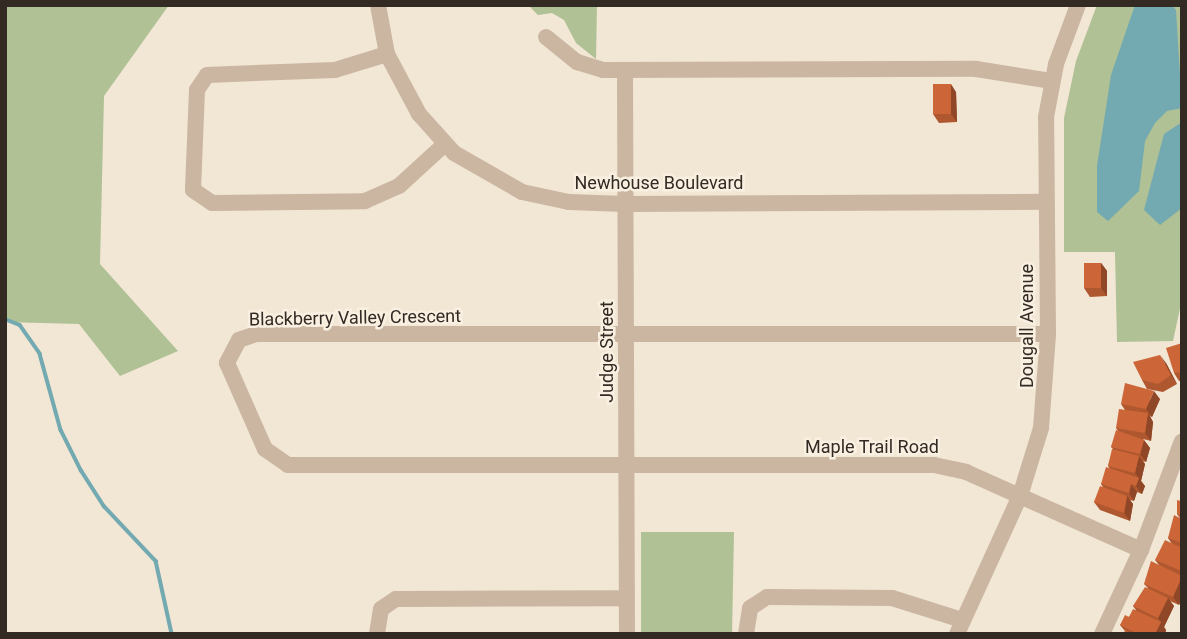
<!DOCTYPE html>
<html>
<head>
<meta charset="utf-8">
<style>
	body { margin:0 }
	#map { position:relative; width:1187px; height:639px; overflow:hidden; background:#f2e6d5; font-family:Roboto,sans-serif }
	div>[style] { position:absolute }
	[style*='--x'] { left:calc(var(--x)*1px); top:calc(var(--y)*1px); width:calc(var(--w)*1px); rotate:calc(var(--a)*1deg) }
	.green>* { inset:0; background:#afc195 }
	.water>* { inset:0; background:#73a9b0 }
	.stream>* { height:3.5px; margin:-1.75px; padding:0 1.75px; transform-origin:1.75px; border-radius:1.75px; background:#73a9b0 }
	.minor>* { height:16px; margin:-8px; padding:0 8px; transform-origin:8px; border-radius:8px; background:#cab6a1 }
	.wall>* { inset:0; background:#af5830 }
	.shaded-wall>* { inset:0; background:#8f4727 }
	.building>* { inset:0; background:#cc6638 }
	span { translate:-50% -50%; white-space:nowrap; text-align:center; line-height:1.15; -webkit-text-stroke:5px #f9f0e1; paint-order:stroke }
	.street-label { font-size:18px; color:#332a24 }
	.frame { position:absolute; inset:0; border:7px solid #332a24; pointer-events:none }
</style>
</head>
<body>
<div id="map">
	<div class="green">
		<div style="clip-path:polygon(5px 5px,169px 5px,104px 96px,100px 264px,178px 351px,120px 376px,79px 324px,5px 322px)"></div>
		<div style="clip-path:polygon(528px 5px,597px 5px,596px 59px,576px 43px,564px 20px,552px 13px,538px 15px)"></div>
		<div style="clip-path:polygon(1097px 5px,1182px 5px,1182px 299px,1173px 341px,1117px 342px,1115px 252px,1064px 252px,1064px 118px,1076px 61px)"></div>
		<div style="clip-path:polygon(641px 532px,734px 532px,732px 634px,641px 634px)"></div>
	</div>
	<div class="water">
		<div style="clip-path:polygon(1135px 5px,1172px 5px,1176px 10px,1182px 108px,1167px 111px,1155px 123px,1145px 141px,1139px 191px,1108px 221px,1097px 212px,1097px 166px,1111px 75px)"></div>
		<div style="clip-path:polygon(1182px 122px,1182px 208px,1160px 225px,1144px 210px,1164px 134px)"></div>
	</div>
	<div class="stream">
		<div style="--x:5;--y:319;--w:16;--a:22"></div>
		<div style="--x:20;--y:325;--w:35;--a:55"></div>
		<div style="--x:40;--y:354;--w:79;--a:74.6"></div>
		<div style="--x:61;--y:430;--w:45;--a:63.4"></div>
		<div style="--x:81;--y:470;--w:43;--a:57.4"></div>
		<div style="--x:104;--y:506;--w:76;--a:46.6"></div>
		<div style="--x:156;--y:561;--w:75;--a:77.6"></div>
	</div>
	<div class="minor">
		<div style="--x:378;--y:5;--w:50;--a:79.6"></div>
		<div style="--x:387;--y:54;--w:68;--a:61.9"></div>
		<div style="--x:419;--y:114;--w:52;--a:48.1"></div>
		<div style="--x:454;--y:153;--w:78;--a:29.8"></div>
		<div style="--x:522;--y:192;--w:48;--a:12"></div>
		<div style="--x:569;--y:202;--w:56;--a:2"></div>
		<div style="--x:625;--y:204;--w:420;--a:-0.3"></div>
		<div style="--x:546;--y:37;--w:40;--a:39"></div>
		<div style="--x:577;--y:62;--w:27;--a:17"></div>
		<div style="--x:603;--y:70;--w:373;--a:-0.2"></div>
		<div style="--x:976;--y:69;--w:77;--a:9"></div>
		<div style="--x:387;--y:54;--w:54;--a:162.9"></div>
		<div style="--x:335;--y:70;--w:128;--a:177.8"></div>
		<div style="--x:207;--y:75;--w:18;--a:124"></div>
		<div style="--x:197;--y:90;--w:100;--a:92.3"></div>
		<div style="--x:193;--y:190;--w:23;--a:34"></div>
		<div style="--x:212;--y:203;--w:153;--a:-0.7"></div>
		<div style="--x:365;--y:201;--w:37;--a:-24"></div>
		<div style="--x:399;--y:186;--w:62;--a:-42.4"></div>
		<div style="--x:625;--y:71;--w:563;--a:89.8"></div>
		<div style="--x:1048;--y:334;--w:792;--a:180"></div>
		<div style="--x:256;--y:334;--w:18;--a:161"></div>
		<div style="--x:239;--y:340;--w:26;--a:118"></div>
		<div style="--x:227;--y:363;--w:94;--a:66.2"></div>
		<div style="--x:265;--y:449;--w:28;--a:35"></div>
		<div style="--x:288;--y:465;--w:646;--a:0"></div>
		<div style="--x:934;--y:465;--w:33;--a:12"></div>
		<div style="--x:966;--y:472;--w:192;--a:24"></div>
		<div style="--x:377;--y:634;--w:25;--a:-81"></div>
		<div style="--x:381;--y:609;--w:18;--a:-34"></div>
		<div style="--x:396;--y:599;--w:231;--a:-0.2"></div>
		<div style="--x:746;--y:634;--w:26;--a:-81"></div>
		<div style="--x:750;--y:608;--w:20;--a:-33"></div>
		<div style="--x:767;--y:597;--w:125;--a:0.5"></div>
		<div style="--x:892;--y:598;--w:73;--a:17.4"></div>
		<div style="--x:957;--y:634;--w:152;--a:-65.5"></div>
		<div style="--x:1020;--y:496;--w:71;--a:-72.8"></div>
		<div style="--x:1041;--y:428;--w:94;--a:-85.7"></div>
		<div style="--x:1048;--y:334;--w:217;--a:-90.5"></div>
		<div style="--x:1046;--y:117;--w:54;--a:-79.3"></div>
		<div style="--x:1056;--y:64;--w:63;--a:-69.6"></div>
		<div style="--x:1102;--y:634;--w:93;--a:-65.1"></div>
		<div style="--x:1141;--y:550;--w:116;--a:-69.4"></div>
	</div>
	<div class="wall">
		<div style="clip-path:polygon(956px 92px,957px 122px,939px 123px,933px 114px)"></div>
		<div style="clip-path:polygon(1101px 263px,1107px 271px,1107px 296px,1090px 297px,1084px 288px)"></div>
		<div style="clip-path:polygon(1182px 343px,1182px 381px,1179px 381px,1174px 373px)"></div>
		<div style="clip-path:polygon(1166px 363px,1177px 384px,1163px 392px,1147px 389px,1142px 380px)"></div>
		<div style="clip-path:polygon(1160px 399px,1152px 417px,1150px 416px,1153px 422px,1151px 441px,1143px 439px,1150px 448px,1146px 462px,1143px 461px,1145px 464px,1141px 481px,1145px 486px,1142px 494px,1137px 492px,1134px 501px,1130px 500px,1133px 504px,1130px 521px,1100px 510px,1094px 502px,1103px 487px,1101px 484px,1110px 469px,1108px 466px,1113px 449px,1111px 447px,1118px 431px,1116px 428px,1125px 410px,1121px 404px)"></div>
		<div style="clip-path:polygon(1182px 500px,1182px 598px,1179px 605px,1170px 601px,1174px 606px,1164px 627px,1166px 630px,1165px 634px,1124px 634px,1125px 631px,1120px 625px,1136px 610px,1133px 606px,1148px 588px,1144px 584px,1159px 565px,1155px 560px,1172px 544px,1168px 538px,1180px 518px,1177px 514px)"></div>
	</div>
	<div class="shaded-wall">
		<div style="clip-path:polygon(951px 84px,956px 92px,957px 122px,951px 114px)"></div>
		<div style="clip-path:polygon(1101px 263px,1107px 271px,1107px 296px,1101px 288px)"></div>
		<div style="clip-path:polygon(1160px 355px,1166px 363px,1177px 384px,1171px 375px)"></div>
		<div style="clip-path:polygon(1154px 391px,1160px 399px,1152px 417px,1146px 409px)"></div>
		<div style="clip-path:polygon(1148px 413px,1153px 422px,1151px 441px,1145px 433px)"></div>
		<div style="clip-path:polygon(1144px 440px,1150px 448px,1146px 462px,1140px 454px)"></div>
		<div style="clip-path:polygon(1139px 456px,1145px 464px,1141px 481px,1145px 486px,1142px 494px,1136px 486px,1139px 478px,1135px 473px)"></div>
		<div style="clip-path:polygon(1131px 484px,1137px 492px,1134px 501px,1129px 493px)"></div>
		<div style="clip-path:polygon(1127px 496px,1133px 504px,1130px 521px,1124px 513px)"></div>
		<div style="clip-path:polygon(1182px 578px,1182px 598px,1179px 605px,1173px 597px)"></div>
		<div style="clip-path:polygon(1168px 598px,1174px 606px,1164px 627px,1166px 630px,1165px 634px,1155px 634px,1161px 622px,1158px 618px)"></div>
	</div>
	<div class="building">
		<div style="clip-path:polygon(933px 84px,951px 84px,951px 114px,933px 114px)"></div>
		<div style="clip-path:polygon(1084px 263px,1101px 263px,1101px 288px,1084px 288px)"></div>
		<div style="clip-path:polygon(1182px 343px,1182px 372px,1174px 373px,1166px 348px)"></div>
		<div style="clip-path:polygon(1160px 355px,1171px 375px,1158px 384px,1142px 380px,1133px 362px)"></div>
		<div style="clip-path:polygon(1125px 383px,1154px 391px,1146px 409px,1121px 404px)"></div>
		<div style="clip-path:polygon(1119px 409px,1148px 413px,1145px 433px,1116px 428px)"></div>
		<div style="clip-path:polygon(1116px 430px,1144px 440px,1140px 454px,1111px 447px)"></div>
		<div style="clip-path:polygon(1112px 449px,1139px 456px,1135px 473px,1108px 466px)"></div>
		<div style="clip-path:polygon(1106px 467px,1139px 478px,1136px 486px,1131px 484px,1129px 493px,1101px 484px)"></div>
		<div style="clip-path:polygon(1100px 486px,1127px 496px,1124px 513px,1094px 502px)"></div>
		<div style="clip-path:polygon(1177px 500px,1181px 501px,1182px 500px,1182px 515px,1177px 514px)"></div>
		<div style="clip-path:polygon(1174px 515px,1182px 519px,1182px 543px,1168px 538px)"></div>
		<div style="clip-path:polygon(1165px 540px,1182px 548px,1182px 571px,1155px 560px)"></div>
		<div style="clip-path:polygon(1151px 561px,1182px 576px,1173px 597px,1144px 584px)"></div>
		<div style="clip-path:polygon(1145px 587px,1168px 598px,1158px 618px,1133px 606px)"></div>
		<div style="clip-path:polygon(1133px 609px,1161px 622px,1155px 634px,1138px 634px,1120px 625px,1125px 615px,1129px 617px)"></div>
		<div style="clip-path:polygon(1125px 630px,1133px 634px,1124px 634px)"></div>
	</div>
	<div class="street-label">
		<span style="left:659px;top:183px">Newhouse Boulevard</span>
		<span style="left:355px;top:318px;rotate:-1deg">Blackberry Valley Crescent</span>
		<span style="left:1027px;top:326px;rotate:-90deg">Dougall Avenue</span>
		<span style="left:607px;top:352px;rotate:-90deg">Judge Street</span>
		<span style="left:872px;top:447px">Maple Trail Road</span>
	</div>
	<div class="frame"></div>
</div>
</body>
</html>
